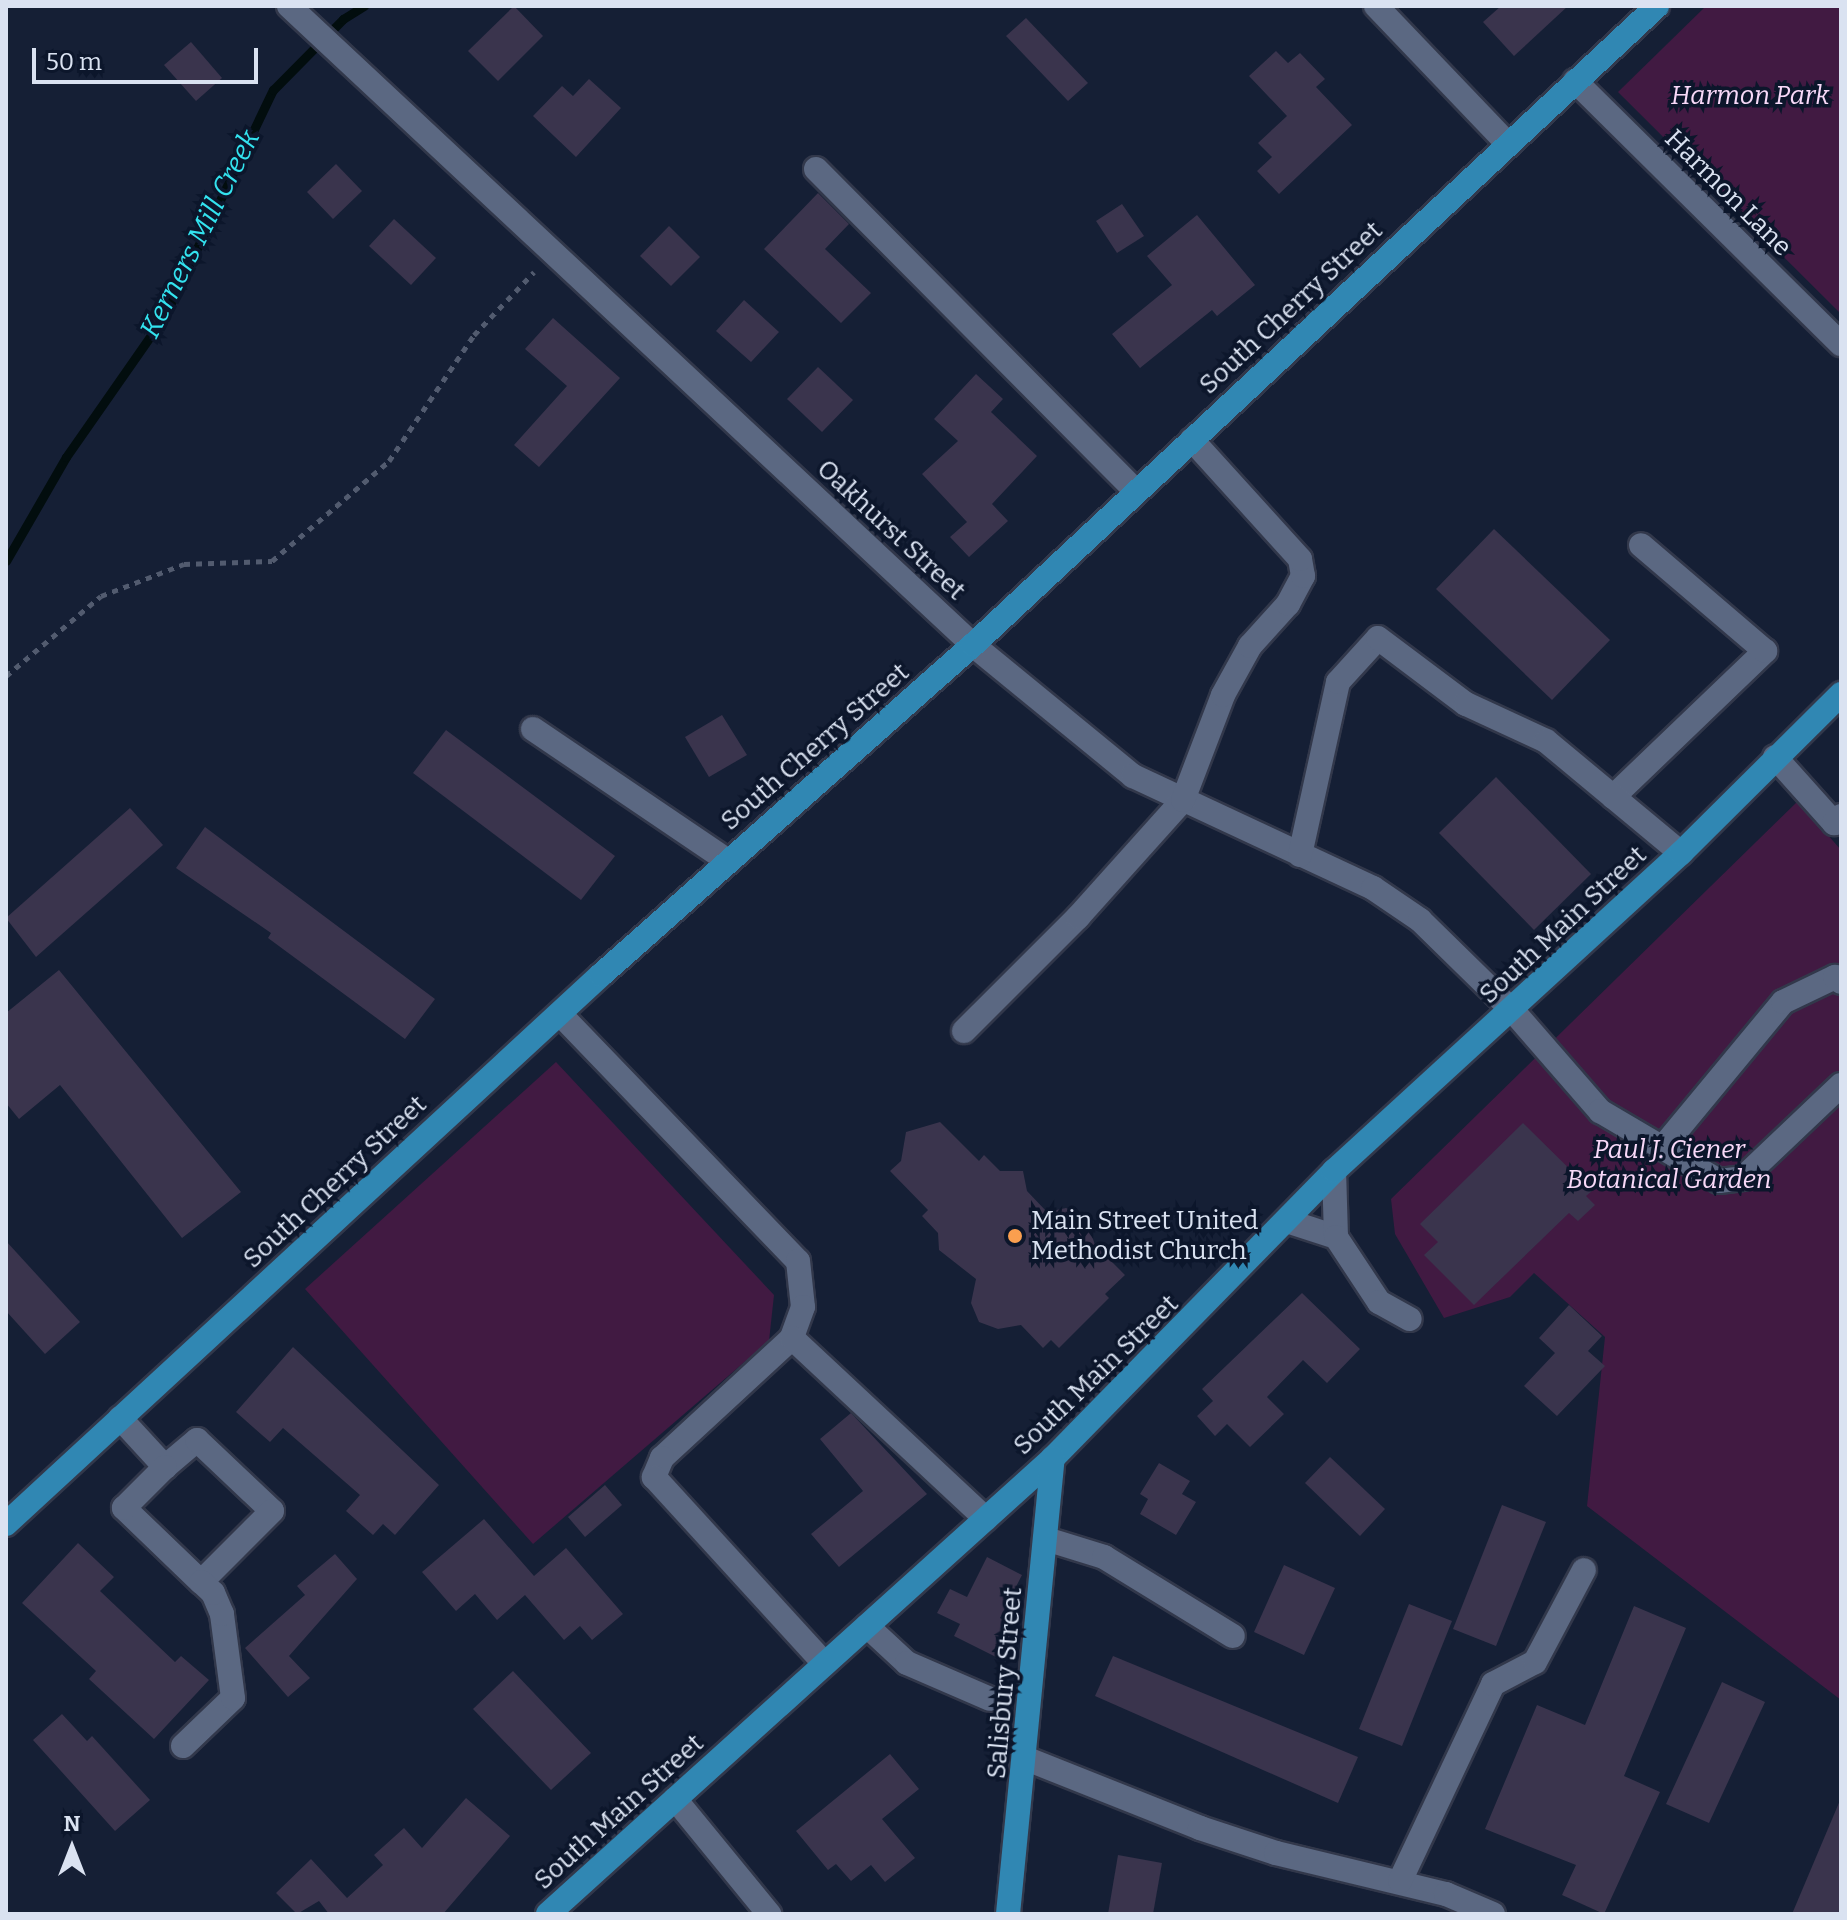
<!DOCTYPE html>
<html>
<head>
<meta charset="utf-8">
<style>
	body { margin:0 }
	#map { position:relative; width:1847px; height:1920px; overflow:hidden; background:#151f35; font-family:Bitter,serif }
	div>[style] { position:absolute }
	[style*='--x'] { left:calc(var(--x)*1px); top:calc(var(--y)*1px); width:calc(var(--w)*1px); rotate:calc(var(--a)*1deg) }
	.green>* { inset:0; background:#411a42 }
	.stream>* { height:9px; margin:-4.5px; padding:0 4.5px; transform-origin:4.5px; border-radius:4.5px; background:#020d0e }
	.building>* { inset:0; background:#3a344d }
	.path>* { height:5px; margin-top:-2.5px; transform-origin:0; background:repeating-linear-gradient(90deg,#525b6f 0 6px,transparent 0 12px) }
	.roads { filter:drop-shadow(2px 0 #32384b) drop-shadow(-2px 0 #32384b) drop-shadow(0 2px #32384b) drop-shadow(0 -2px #32384b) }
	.minor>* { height:24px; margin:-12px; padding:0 12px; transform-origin:12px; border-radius:12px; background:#5b6882 }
	.major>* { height:24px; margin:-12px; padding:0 12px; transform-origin:12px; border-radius:12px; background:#3087b3 }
	.dots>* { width:22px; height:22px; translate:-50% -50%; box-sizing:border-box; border:4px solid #0c162b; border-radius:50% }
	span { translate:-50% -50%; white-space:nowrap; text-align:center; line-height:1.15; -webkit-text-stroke:7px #0c162b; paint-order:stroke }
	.park-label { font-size:26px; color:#f8d9f8; font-style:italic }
	.street-label { font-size:26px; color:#dae2f1 }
	.poi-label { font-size:26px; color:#dae2f1 }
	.left { translate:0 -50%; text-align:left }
	.water-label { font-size:28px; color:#33e3ef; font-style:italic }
	.frame { position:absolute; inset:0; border:8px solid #dae2f1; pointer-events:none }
	.north { position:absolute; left:32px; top:1808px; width:80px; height:80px; -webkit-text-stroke:6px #0c162b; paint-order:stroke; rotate:0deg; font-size:22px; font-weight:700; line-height:32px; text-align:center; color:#dae2f1 }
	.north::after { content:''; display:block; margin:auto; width:28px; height:36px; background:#dae2f1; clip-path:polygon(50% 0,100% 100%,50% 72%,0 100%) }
	.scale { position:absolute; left:32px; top:48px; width:226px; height:36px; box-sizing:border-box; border:4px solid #dae2f1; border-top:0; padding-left:10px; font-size:24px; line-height:28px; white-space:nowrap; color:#dae2f1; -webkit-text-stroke:6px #0c162b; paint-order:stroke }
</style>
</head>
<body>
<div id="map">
	<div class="green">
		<div style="clip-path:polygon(1706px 6px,1841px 6px,1841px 314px,1618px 92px)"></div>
		<div style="clip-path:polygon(1798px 801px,1841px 850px,1841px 1700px,1587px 1506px,1605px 1337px,1534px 1273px,1510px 1297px,1444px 1318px,1395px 1234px,1391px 1199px)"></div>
		<div style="clip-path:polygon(556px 1062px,774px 1295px,769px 1341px,533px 1544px,305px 1289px)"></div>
	</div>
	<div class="stream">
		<div style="--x:6;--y:561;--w:120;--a:-60"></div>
		<div style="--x:66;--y:457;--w:173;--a:-55.1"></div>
		<div style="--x:165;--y:315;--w:250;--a:-64.4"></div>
		<div style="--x:273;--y:90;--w:100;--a:-45.4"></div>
		<div style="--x:343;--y:19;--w:25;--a:-32"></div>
	</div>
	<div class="building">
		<div style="clip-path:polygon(514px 6px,543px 36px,498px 81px,468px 51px)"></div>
		<div style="clip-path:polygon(1501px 6px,1568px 6px,1514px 56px,1483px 22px)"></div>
		<div style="clip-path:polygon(1026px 18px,1088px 83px,1068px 101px,1006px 36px)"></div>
		<div style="clip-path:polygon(191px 42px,222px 78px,196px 101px,164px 65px)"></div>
		<div style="clip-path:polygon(1276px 51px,1288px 63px,1300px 53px,1325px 79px,1316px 87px,1352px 125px,1279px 194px,1257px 171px,1272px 157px,1258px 143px,1287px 116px,1249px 76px)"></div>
		<div style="clip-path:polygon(589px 79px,621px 108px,576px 157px,533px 116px,562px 86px,573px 96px)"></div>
		<div style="clip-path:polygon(336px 164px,362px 191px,333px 219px,307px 192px)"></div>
		<div style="clip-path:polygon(818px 193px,849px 224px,825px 249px,871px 293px,841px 323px,764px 249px)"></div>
		<div style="clip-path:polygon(1122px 204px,1144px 236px,1117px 253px,1096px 221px)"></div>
		<div style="clip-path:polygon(1197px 215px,1255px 285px,1217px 316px,1212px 310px,1140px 368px,1112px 334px,1172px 285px,1147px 256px)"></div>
		<div style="clip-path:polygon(394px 219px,436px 258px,411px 285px,369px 246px)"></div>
		<div style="clip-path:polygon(669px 226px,700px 257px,671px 286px,640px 256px)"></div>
		<div style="clip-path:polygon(744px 300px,779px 332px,751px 362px,716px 331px)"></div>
		<div style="clip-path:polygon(553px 318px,620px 378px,539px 467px,514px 445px,567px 386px,525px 349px)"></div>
		<div style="clip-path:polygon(818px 367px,853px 400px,822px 432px,787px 399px)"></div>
		<div style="clip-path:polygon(976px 374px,1003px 399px,991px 412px,1037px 456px,992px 504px,1008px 521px,969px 557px,950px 537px,967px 522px,922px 474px,958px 441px,934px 419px)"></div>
		<div style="clip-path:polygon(1494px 529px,1610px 640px,1552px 700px,1436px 589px)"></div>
		<div style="clip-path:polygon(722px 715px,747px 755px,709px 777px,685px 737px)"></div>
		<div style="clip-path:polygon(446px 730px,615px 856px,581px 900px,413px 773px)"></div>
		<div style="clip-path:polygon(1496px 777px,1591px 874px,1534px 930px,1439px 833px)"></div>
		<div style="clip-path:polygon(130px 808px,163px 845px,36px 957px,6px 918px)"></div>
		<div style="clip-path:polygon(205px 827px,435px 999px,405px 1039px,268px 938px,271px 933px,176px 868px)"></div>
		<div style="clip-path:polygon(59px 970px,241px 1192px,182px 1238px,60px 1085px,19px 1119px,6px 1103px,6px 1013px)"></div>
		<div style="clip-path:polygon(940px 1122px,979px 1161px,984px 1155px,1000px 1171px,1023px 1171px,1027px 1191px,1047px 1212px,1066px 1208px,1085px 1215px,1095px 1245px,1125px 1275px,1105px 1294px,1109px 1298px,1059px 1348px,1051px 1340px,1043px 1348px,1021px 1325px,998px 1329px,979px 1322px,971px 1303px,976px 1279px,939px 1250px,938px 1233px,922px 1216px,928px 1210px,890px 1171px,901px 1161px,906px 1132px)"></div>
		<div style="clip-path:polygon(1523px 1123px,1592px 1191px,1586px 1196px,1595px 1205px,1578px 1221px,1569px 1213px,1474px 1305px,1424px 1255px,1438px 1242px,1420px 1224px)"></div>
		<div style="clip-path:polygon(6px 1241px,80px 1322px,45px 1354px,6px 1311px)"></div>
		<div style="clip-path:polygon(1302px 1293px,1360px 1349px,1327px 1383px,1303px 1360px,1267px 1397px,1284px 1414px,1250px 1447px,1227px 1424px,1215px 1436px,1197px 1416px,1213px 1401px,1202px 1389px)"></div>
		<div style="clip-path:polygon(1569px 1305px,1602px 1336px,1588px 1351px,1605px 1366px,1557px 1416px,1524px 1386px,1555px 1353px,1539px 1338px)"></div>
		<div style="clip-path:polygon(293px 1347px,439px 1485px,395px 1535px,383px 1524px,373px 1535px,346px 1511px,360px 1495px,283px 1428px,270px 1442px,236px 1412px)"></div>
		<div style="clip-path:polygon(851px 1413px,927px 1494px,839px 1567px,811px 1534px,863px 1491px,820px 1439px)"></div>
		<div style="clip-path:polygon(1330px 1457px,1385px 1509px,1360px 1536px,1305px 1483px)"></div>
		<div style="clip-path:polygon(1159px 1463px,1190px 1481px,1182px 1494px,1196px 1502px,1176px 1535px,1140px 1514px,1148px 1499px,1140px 1494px)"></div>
		<div style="clip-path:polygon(605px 1485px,622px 1505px,585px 1537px,568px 1517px)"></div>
		<div style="clip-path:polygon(1502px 1505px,1546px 1522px,1496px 1646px,1453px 1629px)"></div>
		<div style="clip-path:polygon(484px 1519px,534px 1576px,566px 1548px,623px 1614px,592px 1640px,580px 1626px,564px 1640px,525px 1595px,497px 1620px,475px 1594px,456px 1611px,422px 1572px)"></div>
		<div style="clip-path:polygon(78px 1543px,114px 1577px,100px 1591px,175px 1662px,181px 1656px,209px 1680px,154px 1739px,89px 1679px,96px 1671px,22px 1603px)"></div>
		<div style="clip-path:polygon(335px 1554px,357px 1579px,289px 1656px,310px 1678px,288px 1697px,245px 1648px,305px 1595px,297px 1586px)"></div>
		<div style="clip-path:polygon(987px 1557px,1022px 1575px,1000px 1618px,1015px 1626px,998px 1658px,954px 1636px,960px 1624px,937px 1613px,950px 1589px,967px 1597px)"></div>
		<div style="clip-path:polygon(1284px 1565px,1335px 1588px,1304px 1655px,1254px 1632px)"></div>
		<div style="clip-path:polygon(1409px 1604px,1452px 1621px,1402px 1746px,1359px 1729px)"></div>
		<div style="clip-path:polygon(1634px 1606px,1686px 1628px,1624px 1776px,1660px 1792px,1604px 1914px,1562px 1895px,1576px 1865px,1485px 1829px,1537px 1705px,1585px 1725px)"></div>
		<div style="clip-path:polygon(1113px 1656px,1358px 1757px,1338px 1803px,1095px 1696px)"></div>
		<div style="clip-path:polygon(513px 1671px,591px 1753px,551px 1790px,473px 1709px)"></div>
		<div style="clip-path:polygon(1722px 1682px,1765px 1702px,1709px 1823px,1666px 1804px)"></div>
		<div style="clip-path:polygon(62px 1714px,87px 1741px,92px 1736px,150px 1800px,115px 1831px,33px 1740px)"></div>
		<div style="clip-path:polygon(890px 1754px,919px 1789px,882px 1819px,915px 1858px,885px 1882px,871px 1865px,851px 1881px,836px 1864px,828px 1870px,796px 1831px)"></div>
		<div style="clip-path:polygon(466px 1798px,510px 1836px,443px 1914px,329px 1914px,319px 1901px,297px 1914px,276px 1893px,311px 1859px,347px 1898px,383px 1865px,374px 1855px,404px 1828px,422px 1848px)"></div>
		<div style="clip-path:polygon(1841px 1798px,1841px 1914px,1792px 1914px)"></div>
		<div style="clip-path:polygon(1118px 1855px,1162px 1863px,1153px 1914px,1108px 1914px)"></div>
	</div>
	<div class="path">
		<div style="--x:6;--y:676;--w:124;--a:-40.1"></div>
		<div style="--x:101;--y:596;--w:89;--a:-21.1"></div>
		<div style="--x:184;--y:564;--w:88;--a:-2"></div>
		<div style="--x:272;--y:561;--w:154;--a:-40.5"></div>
		<div style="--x:389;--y:461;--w:152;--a:-56"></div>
		<div style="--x:474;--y:335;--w:87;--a:-46.4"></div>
	</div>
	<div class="roads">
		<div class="minor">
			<div style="--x:289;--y:6;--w:936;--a:43.05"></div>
			<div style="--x:973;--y:645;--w:207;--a:39.3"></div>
			<div style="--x:1133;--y:776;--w:265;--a:25"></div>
			<div style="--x:1373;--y:888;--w:57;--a:34.2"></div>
			<div style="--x:1420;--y:920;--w:130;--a:44.4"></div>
			<div style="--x:1513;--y:1011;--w:133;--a:49"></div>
			<div style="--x:1600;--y:1111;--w:138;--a:30.5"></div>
			<div style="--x:1719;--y:1181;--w:24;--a:-7"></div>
			<div style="--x:1743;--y:1178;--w:135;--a:-43.5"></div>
			<div style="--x:1376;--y:6;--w:190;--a:46.3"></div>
			<div style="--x:1575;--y:81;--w:374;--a:44.7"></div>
			<div style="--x:816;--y:169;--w:454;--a:45.2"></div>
			<div style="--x:533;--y:729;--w:235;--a:34.1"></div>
			<div style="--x:1775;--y:757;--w:89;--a:48.2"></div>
			<div style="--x:1834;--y:823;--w:10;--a:-45"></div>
			<div style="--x:1613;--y:797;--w:211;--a:-43.8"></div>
			<div style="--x:1765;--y:651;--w:163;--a:-139.5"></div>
			<div style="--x:1300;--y:855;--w:177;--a:-77.6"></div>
			<div style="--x:1338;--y:682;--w:59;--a:-47.7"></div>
			<div style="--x:1378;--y:638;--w:110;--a:36.9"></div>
			<div style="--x:1466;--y:704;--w:88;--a:24.8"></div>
			<div style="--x:1546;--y:741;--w:175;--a:39.7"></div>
			<div style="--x:560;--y:1014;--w:343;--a:46.1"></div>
			<div style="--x:798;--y:1261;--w:46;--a:83.8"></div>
			<div style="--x:803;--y:1307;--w:33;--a:110"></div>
			<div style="--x:792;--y:1338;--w:177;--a:137.3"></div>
			<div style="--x:662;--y:1458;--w:21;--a:113"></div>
			<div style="--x:654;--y:1477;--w:253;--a:47.6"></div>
			<div style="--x:964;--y:1031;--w:161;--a:-45"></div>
			<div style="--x:1078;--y:917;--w:157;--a:-48.1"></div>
			<div style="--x:1183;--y:800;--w:112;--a:-69.1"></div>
			<div style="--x:1223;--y:695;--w:56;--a:-61.1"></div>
			<div style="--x:1250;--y:646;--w:57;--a:-47.9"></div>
			<div style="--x:1288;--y:604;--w:32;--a:-62"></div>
			<div style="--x:1303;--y:576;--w:17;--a:-100"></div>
			<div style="--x:1300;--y:559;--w:161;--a:-132.2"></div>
			<div style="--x:1663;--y:1147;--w:188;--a:-50.4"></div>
			<div style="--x:1783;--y:1002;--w:58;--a:-25.7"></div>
			<div style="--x:1835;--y:977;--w:8;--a:40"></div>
			<div style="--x:1287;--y:1221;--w:52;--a:18.1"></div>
			<div style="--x:1336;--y:1237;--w:66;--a:-91.7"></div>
			<div style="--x:1336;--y:1237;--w:78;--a:56.5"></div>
			<div style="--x:1379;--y:1302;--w:35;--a:29"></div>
			<div style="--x:792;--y:1338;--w:265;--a:43"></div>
			<div style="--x:120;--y:1418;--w:67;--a:47.4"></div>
			<div style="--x:165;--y:1467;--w:42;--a:-40.2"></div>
			<div style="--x:197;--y:1440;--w:103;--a:43.4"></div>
			<div style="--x:272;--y:1511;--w:100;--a:135"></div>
			<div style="--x:201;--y:1582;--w:107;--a:-136.1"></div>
			<div style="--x:124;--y:1508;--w:58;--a:-45"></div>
			<div style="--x:1046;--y:1539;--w:61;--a:17.2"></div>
			<div style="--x:1104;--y:1557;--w:151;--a:31.5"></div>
			<div style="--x:867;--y:1626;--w:54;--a:42.8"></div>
			<div style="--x:907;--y:1663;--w:90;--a:23.4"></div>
			<div style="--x:183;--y:1746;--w:69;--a:-43.8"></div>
			<div style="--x:233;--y:1698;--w:85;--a:-97.5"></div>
			<div style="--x:222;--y:1614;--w:23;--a:-113"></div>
			<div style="--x:213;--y:1593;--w:16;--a:-137"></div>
			<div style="--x:1027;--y:1759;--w:186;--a:21.7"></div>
			<div style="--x:1200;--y:1828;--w:80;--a:18.2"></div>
			<div style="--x:1276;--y:1853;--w:175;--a:13.6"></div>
			<div style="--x:1446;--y:1894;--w:51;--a:23.1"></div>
			<div style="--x:675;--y:1799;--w:149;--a:50.7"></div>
			<div style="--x:1400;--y:1881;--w:218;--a:-64.7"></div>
			<div style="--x:1493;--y:1684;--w:47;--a:-27.6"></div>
			<div style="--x:1535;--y:1662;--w:104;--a:-62"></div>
		</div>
		<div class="major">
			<div style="--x:6;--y:1524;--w:810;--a:-42.7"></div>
			<div style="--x:601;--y:975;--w:497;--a:-41.6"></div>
			<div style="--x:973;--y:645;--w:936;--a:-43.05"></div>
			<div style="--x:548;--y:1914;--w:680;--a:-42.08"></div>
			<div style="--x:1053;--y:1458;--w:402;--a:-45.6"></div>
			<div style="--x:1334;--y:1171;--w:471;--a:-42.5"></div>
			<div style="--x:1681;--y:853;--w:226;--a:-44.8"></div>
			<div style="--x:1008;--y:1914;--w:458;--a:-84.4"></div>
		</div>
	</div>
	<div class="dots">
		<div style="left:1015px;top:1236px;background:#fa9f4f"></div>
	</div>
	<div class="park-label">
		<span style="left:1750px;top:96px">Harmon Park</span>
		<span style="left:1669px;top:1165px">Paul J. Ciener<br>Botanical Garden</span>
	</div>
	<div class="street-label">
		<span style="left:1728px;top:193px;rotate:45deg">Harmon Lane</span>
		<span style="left:1291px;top:308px;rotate:-43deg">South Cherry Street</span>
		<span style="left:891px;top:530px;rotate:43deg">Oakhurst Street</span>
		<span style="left:815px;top:747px;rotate:-41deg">South Cherry Street</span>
		<span style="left:1563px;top:925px;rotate:-43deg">South Main Street</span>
		<span style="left:335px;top:1182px;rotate:-43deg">South Cherry Street</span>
		<span style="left:1096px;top:1375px;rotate:-44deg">South Main Street</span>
		<span style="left:1005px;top:1683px;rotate:-85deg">Salisbury Street</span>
		<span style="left:619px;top:1812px;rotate:-42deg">South Main Street</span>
	</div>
	<div class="poi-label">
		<span class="left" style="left:1031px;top:1236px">Main Street United<br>Methodist Church</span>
	</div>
	<div class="water-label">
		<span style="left:200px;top:234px;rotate:-63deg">Kerners Mill Creek</span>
	</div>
	<div class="frame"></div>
	<div class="north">N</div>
	<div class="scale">50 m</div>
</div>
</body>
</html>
